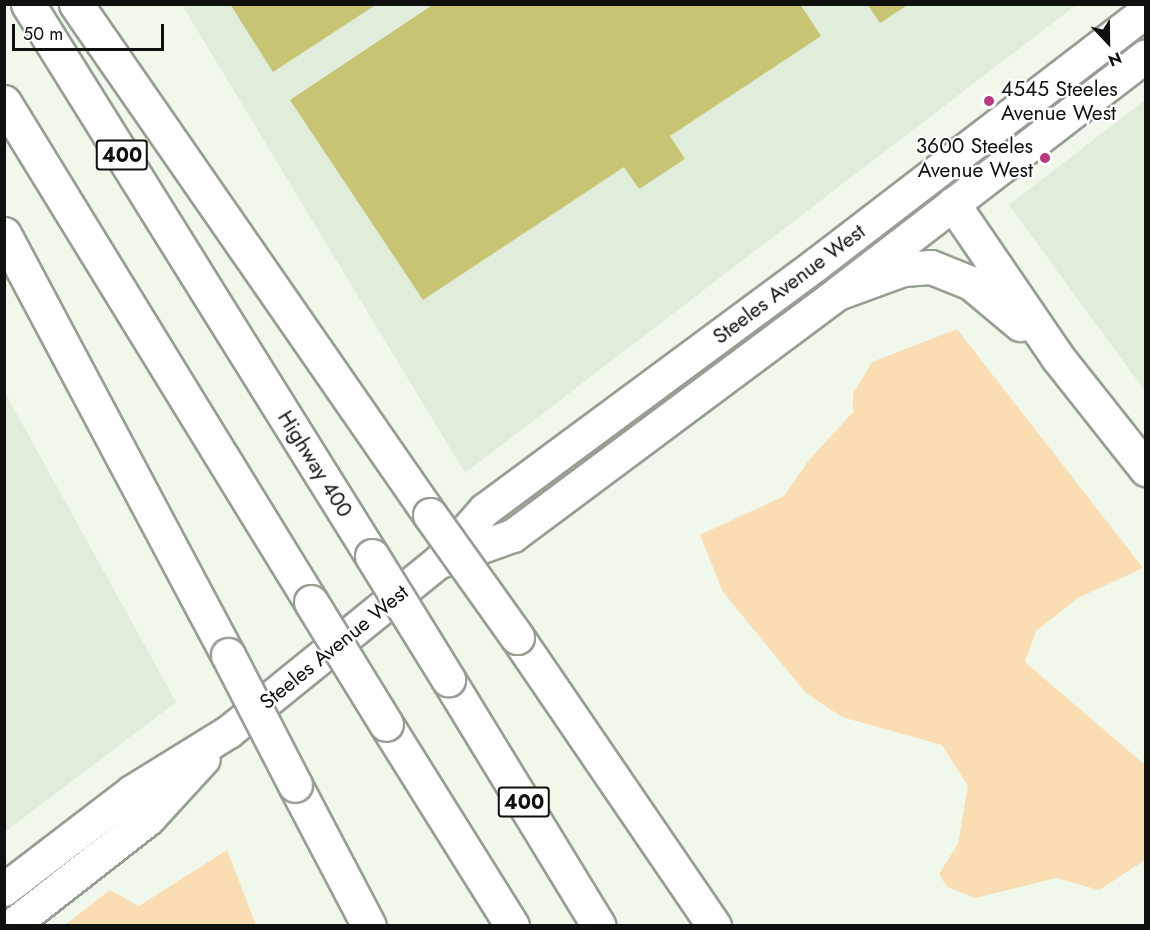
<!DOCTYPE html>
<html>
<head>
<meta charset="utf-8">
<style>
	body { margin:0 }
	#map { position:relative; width:1150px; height:930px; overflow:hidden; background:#eff8eb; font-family:Jost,sans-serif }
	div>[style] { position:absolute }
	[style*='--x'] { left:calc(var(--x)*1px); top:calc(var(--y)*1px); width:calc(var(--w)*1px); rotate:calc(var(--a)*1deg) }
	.built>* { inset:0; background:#e0edda }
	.green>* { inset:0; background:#faddb2 }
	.building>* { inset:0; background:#c7c473 }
	.roads { filter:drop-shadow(2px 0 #979e93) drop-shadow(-2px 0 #979e93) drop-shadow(0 2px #979e93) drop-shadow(0 -2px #979e93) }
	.secondary>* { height:32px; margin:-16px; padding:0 16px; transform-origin:16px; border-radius:16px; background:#fff }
	.motorway>* { height:33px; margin:-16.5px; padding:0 16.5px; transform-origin:16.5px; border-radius:16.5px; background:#fff }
	.bridges { filter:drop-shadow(2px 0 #979e93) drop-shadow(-2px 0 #979e93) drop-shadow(0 2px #979e93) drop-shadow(0 -2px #979e93) }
	.motorway-bridge>* { height:33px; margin:-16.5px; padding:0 16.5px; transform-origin:16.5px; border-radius:16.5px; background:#fff }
	.dots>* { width:16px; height:16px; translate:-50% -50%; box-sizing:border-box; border:3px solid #fff; border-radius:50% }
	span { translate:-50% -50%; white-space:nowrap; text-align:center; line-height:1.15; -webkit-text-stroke:4.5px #fff; paint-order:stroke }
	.shield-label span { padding:2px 4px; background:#fff; border:2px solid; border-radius:4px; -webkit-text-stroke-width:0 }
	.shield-label { font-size:20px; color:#0e110d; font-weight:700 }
	.poi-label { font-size:21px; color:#0e110d }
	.left { translate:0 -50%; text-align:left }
	.right { translate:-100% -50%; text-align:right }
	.street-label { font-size:21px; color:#0e110d }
	.frame { position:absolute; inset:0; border:6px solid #0e110d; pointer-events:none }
	.north { position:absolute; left:1078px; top:12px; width:60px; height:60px; -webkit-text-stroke:4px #fff; paint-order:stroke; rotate:158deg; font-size:16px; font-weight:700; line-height:24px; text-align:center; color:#0e110d }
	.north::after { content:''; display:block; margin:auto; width:21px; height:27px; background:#0e110d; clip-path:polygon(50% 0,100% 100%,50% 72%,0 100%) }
	.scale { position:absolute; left:12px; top:24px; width:152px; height:27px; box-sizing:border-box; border:3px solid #0e110d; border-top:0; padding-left:8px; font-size:18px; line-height:21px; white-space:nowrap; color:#0e110d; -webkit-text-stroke:4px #fff; paint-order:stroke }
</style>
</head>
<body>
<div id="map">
	<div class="built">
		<div style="clip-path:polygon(182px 5px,1076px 5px,465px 473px)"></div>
		<div style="clip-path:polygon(1145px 100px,1145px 391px,1009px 205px)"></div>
		<div style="clip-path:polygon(4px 391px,176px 702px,5px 832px,4px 832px)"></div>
	</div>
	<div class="green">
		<div style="clip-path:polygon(957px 329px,1143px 568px,1078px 598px,1036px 631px,1025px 662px,1145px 765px,1145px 860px,1099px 890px,1056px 878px,975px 898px,947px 887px,939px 874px,958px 844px,968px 786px,942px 745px,842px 717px,806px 693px,723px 592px,700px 535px,784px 496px,809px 460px,853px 412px,853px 394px,872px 362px)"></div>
		<div style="clip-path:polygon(227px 850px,256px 925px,65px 925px,110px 890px,139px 906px)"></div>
	</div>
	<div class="building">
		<div style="clip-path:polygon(230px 4px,377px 4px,273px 72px)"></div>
		<div style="clip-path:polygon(434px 4px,800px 4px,821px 36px,670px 136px,685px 159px,639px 189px,624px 167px,423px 300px,290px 100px)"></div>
		<div style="clip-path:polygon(867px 4px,909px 4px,880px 23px)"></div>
	</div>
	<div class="roads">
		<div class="secondary">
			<div style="--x:443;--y:561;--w:74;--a:-19.7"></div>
			<div style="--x:513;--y:536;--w:408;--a:-36.7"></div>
			<div style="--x:840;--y:292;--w:386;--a:-37.6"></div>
			<div style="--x:4;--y:890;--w:161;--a:-37.4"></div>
			<div style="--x:132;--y:792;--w:114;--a:-31.7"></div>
			<div style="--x:229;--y:732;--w:270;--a:-39"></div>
			<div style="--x:439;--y:562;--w:69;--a:-48.5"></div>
			<div style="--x:485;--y:510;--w:412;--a:-36.5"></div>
			<div style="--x:816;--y:265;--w:416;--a:-37.5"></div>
			<div style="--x:12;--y:926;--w:174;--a:-38"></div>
			<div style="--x:149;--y:819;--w:81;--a:-47.5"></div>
		</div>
		<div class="motorway">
			<div style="--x:28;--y:4;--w:650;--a:58.07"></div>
			<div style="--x:76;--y:4;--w:622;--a:55.29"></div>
			<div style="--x:4;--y:102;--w:587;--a:58.45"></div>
			<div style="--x:953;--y:204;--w:186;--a:55.7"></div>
			<div style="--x:1058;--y:358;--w:142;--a:51.6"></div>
			<div style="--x:4;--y:234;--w:477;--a:62"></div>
			<div style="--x:840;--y:292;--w:67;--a:-20.1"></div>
			<div style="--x:903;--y:269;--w:28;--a:-4"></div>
			<div style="--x:931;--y:267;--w:43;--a:21.8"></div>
			<div style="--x:971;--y:283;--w:64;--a:39.9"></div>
			<div style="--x:517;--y:637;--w:350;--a:55.7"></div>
			<div style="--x:448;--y:679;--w:289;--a:58.6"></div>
			<div style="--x:386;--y:724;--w:238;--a:58"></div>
			<div style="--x:295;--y:785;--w:159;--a:62.3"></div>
		</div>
	</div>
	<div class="bridges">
		<div class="motorway-bridge">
			<div style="--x:430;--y:515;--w:150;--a:54.5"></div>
			<div style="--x:372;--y:556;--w:145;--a:58.3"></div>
			<div style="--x:311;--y:602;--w:143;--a:58.4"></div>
			<div style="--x:228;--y:655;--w:146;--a:62.7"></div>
		</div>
	</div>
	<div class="dots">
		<div style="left:989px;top:101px;background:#b93881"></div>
		<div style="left:1045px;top:158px;background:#b93881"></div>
	</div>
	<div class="shield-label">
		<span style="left:122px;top:155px">400</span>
		<span style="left:524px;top:802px">400</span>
	</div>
	<div class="poi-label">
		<span class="left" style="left:1001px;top:101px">4545 Steeles<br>Avenue West</span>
		<span class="right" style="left:1033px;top:158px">3600 Steeles<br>Avenue West</span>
	</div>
	<div class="street-label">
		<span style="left:789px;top:284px;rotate:-37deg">Steeles Avenue West</span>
		<span style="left:315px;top:464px;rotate:58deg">Highway 400</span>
		<span style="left:334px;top:647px;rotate:-39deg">Steeles Avenue West</span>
	</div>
	<div class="frame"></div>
	<div class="north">N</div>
	<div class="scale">50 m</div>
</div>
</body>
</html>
